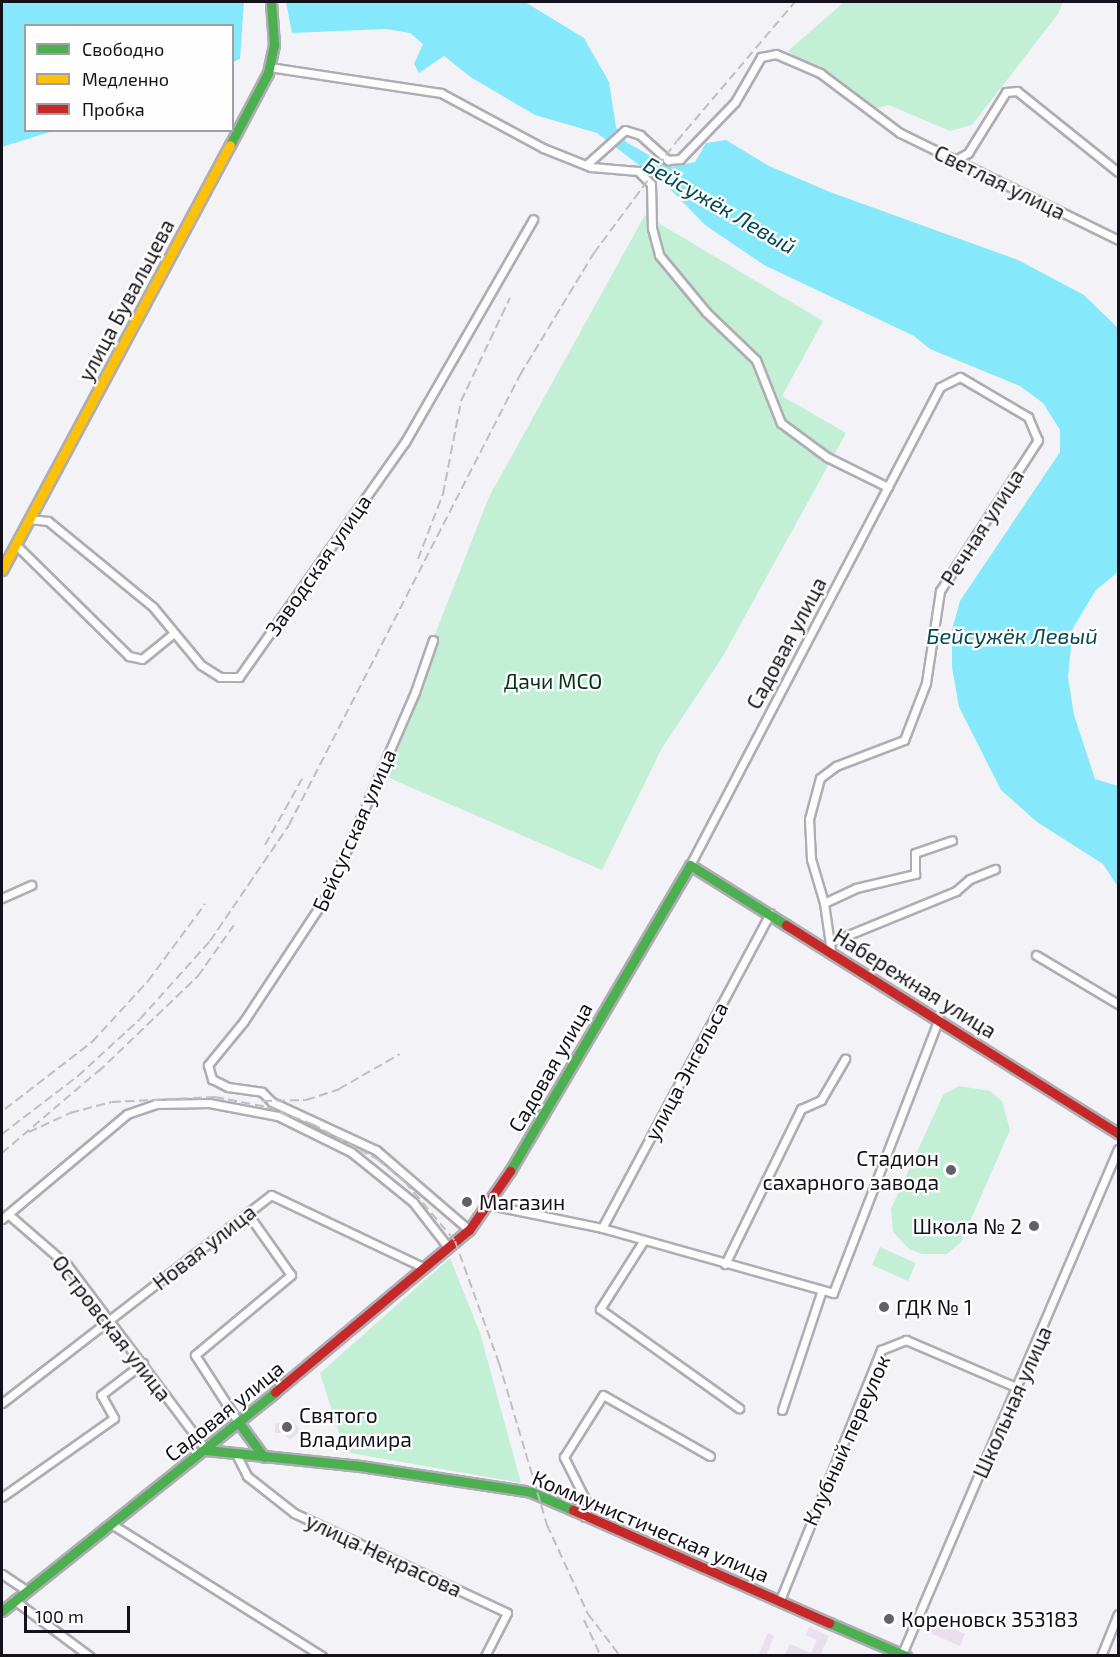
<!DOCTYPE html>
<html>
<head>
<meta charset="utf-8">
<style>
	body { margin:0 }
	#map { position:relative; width:1120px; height:1657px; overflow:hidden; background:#f3f2f7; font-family:"Exo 2",sans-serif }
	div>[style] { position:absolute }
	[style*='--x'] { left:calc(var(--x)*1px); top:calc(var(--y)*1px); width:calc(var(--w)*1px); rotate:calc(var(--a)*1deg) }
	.green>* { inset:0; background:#c2efd5 }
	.water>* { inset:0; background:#86e9fb }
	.building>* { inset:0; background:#e9dfed }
	.roads { filter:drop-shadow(2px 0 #afadb4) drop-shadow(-2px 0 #afadb4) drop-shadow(0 2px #afadb4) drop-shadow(0 -2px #afadb4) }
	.street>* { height:7px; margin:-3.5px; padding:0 3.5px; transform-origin:3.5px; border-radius:3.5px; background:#fdfdfe }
	.fast>* { height:9px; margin:-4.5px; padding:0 4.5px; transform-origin:4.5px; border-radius:4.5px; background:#4caf50 }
	.slow>* { height:9px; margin:-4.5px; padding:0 4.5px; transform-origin:4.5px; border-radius:4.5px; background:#ffc107 }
	.jam>* { height:9px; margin:-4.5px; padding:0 4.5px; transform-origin:4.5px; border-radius:4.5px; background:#c62828 }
	.rail>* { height:2px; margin-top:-1px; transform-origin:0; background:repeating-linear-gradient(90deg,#bfbec1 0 9px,transparent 0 13.5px) }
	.dots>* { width:16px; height:16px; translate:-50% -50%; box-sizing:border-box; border:3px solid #fefefe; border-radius:50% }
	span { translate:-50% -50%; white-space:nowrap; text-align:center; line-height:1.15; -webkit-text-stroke:4.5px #fefefe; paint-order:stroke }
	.street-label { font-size:21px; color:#15111b }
	.park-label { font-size:21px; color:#06321c }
	.poi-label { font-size:21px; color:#15111b }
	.right { translate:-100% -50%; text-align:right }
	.left { translate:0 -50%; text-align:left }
	.water-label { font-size:22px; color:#074953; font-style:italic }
	.frame { position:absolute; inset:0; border:3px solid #15111b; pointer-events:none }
	.legend { position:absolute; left:24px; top:24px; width:210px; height:108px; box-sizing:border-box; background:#fefefe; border:2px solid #a19fa3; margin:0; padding:8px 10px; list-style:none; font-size:18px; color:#15111b }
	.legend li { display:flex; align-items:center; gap:12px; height:30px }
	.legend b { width:30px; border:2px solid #a19fa3 }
	.scale { position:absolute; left:24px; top:1606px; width:106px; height:27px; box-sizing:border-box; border:3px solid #15111b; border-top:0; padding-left:8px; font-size:18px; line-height:21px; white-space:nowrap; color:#15111b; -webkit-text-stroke:4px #fefefe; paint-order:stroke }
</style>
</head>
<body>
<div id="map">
	<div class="green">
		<div style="clip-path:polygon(844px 2px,1063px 2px,1058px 14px,972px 125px,950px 131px,889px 105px,871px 110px,788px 51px)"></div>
		<div style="clip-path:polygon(645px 215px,823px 321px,782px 396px,846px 433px,723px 656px,662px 748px,602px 870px,380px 774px,489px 497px)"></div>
		<div style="clip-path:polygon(959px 1086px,990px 1091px,1002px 1101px,1010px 1130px,961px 1242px,947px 1254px,922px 1254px,909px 1249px,893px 1232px,891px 1209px,943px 1095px)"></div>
		<div style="clip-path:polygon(880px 1247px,916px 1263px,908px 1281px,872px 1265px)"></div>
		<div style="clip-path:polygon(450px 1258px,480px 1333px,521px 1483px,345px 1452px,320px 1373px)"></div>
	</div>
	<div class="water">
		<div style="clip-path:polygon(2px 2px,244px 2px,240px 59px,233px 62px,232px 26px,26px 26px,26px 130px,53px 131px,2px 147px)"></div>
		<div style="clip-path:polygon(286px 2px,525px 2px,584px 38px,609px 82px,616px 127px,626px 142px,670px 167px,695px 162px,706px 143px,726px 140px,769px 166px,830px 192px,1018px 260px,1084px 295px,1118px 328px,1118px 572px,1096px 590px,1073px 628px,1068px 677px,1074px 715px,1095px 779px,1118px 786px,1118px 887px,1103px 864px,1037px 822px,1001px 790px,959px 707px,952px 667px,952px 630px,960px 601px,1060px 452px,1060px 430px,1043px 403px,1020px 386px,930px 349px,914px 336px,764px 265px,705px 225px,669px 188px,597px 133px,535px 115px,472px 78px,444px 56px,419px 73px,414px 64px,423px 44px,410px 33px,386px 29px,292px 33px)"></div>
	</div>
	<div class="building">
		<div style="clip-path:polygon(292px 1419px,301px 1431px,290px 1440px,284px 1433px,275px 1433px,275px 1424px)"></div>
		<div style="clip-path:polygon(935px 1621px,965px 1634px,960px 1646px,930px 1633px)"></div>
		<div style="clip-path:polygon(809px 1627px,829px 1636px,820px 1656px,784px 1656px,790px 1644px,811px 1653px,817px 1640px,806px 1635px)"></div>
		<div style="clip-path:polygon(768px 1633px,774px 1636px,766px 1656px,758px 1656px)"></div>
	</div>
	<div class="roads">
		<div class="street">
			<div style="--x:269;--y:67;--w:174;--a:8.6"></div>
			<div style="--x:441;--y:93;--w:116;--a:28.3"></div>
			<div style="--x:543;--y:148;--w:52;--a:21.6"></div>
			<div style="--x:591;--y:167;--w:47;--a:4.9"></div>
			<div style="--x:638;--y:171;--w:18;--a:45"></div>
			<div style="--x:651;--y:184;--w:44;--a:88.7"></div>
			<div style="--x:652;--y:228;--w:28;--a:75"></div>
			<div style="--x:659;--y:255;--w:74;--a:50.5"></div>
			<div style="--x:706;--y:312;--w:69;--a:43.8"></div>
			<div style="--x:756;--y:360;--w:68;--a:68.4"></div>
			<div style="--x:781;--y:423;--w:57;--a:36.5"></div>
			<div style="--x:827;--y:457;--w:68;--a:26.2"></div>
			<div style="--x:957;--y:159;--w:13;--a:-29"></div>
			<div style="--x:968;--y:153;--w:72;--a:-58.1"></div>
			<div style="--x:1006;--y:92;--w:11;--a:-5"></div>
			<div style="--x:1017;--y:91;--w:129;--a:38.7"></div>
			<div style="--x:586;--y:165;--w:52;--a:-41.9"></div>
			<div style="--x:625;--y:130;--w:16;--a:18"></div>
			<div style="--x:640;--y:135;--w:38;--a:42"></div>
			<div style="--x:668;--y:160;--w:12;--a:-5"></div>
			<div style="--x:680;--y:159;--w:79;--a:-46"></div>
			<div style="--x:735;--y:102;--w:52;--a:-60"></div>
			<div style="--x:761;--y:57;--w:15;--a:-11"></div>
			<div style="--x:776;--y:54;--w:48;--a:23.4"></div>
			<div style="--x:820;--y:73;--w:100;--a:36.9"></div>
			<div style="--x:900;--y:133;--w:243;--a:26.1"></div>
			<div style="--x:29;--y:519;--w:19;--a:6"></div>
			<div style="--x:48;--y:521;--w:136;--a:39.3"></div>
			<div style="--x:153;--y:607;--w:75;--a:50.4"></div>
			<div style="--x:201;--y:665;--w:22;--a:32"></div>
			<div style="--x:220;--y:677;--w:19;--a:0"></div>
			<div style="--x:239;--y:677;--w:288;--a:-54.8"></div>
			<div style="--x:405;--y:442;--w:257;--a:-60.1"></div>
			<div style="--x:15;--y:544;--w:160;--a:44.5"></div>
			<div style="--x:129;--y:656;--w:13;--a:13"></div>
			<div style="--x:142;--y:659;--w:41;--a:-39.1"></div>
			<div style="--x:433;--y:640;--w:55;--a:109.1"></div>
			<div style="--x:415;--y:692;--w:221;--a:113.4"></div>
			<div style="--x:327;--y:895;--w:151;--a:123.4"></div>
			<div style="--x:244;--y:1021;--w:57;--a:129.3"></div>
			<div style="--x:208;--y:1065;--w:15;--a:74"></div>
			<div style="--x:212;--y:1079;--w:18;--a:27"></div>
			<div style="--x:228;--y:1087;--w:34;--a:8"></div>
			<div style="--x:262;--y:1092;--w:14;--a:45"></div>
			<div style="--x:272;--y:1102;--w:115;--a:24.8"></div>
			<div style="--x:376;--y:1150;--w:123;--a:40.7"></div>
			<div style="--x:690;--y:865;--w:539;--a:-62.39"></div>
			<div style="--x:940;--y:387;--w:22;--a:-27"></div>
			<div style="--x:960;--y:377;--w:79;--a:30.5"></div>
			<div style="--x:1028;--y:417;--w:25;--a:67"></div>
			<div style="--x:1038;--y:440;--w:180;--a:123"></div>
			<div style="--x:940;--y:591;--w:93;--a:98.7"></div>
			<div style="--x:926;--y:683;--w:61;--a:111.1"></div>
			<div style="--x:904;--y:740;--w:73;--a:159.1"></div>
			<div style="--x:836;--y:766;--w:20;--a:143"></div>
			<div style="--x:820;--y:778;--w:42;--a:105"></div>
			<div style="--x:809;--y:819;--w:40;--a:87.1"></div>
			<div style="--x:811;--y:859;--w:46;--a:73.5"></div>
			<div style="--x:824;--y:903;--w:49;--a:81.7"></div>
			<div style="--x:2;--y:898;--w:32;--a:-24"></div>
			<div style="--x:824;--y:903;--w:35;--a:-25"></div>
			<div style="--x:856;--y:888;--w:61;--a:-13.3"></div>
			<div style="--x:915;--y:874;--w:21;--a:-90"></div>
			<div style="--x:915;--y:853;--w:39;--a:-19"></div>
			<div style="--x:831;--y:942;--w:135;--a:-22.2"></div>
			<div style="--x:956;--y:891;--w:18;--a:-41"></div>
			<div style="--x:970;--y:879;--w:27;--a:-22"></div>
			<div style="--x:1036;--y:955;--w:96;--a:30.9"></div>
			<div style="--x:490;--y:1205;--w:114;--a:11.6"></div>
			<div style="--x:602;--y:1228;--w:240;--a:15.7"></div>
			<div style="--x:833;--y:1293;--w:294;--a:-68.9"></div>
			<div style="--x:8;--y:1214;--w:79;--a:40.9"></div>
			<div style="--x:68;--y:1266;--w:230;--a:53.1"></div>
			<div style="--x:2;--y:1219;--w:163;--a:-40"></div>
			<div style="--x:127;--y:1114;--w:31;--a:-19"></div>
			<div style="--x:156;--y:1104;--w:53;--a:-1.1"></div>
			<div style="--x:209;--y:1103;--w:70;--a:10.7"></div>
			<div style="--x:278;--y:1116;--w:81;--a:26.3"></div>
			<div style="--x:351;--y:1152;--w:80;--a:38.9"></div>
			<div style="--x:413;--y:1202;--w:57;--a:52.1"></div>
			<div style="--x:602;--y:1228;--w:357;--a:-61.9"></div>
			<div style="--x:644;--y:1240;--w:82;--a:122.5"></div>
			<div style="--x:600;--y:1309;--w:171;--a:35.5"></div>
			<div style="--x:725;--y:1264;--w:173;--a:-63.9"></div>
			<div style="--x:801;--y:1109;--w:22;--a:-24"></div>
			<div style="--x:821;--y:1100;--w:48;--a:-59.7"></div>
			<div style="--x:2;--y:1403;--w:340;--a:-37.7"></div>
			<div style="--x:271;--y:1195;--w:170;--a:25.4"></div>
			<div style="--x:782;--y:1410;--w:126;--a:-71.6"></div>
			<div style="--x:239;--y:1423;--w:81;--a:-122.9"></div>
			<div style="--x:195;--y:1355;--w:125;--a:-39.8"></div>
			<div style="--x:291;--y:1275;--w:75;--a:-125.2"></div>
			<div style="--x:236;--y:1454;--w:25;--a:63"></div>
			<div style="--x:247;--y:1476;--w:60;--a:38.2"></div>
			<div style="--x:294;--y:1513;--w:235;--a:25.1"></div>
			<div style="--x:507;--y:1613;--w:48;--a:117.1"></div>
			<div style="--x:2;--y:1497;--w:137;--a:-35.2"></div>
			<div style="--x:114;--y:1418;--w:26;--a:-119"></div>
			<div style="--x:101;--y:1395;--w:53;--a:-37.3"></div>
			<div style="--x:585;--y:1517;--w:12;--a:-76"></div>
			<div style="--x:588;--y:1505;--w:54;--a:-116.6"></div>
			<div style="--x:564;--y:1457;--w:73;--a:-57.8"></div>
			<div style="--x:603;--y:1395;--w:123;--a:29.7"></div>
			<div style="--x:113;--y:1525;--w:247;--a:32.1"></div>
			<div style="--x:2;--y:1574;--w:30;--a:34"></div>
			<div style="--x:14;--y:1600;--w:94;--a:36.7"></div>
			<div style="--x:780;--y:1600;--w:270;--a:-68"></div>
			<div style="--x:881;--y:1350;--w:27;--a:-22"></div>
			<div style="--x:906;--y:1340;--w:122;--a:23.2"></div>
			<div style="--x:902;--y:1654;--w:549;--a:-66.84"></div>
			<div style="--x:1101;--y:1656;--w:45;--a:-68"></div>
		</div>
		<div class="fast">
			<div style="--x:230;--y:145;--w:81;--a:-62.2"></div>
			<div style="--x:268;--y:73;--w:29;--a:-78"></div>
			<div style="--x:274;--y:45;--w:43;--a:-94"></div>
			<div style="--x:510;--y:1171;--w:355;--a:-59.5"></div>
			<div style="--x:690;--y:865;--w:113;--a:32"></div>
			<div style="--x:239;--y:1423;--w:42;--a:53.7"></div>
			<div style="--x:206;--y:1450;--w:155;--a:5.9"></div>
			<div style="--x:360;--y:1466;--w:173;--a:8.6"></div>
			<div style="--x:531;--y:1492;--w:46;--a:23.2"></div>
			<div style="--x:2;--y:1611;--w:350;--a:-38.7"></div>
			<div style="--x:829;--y:1623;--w:84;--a:23.2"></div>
		</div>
		<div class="slow">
			<div style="--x:2;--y:570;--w:482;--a:-61.8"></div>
		</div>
		<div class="jam">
			<div style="--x:786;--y:925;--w:392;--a:32.1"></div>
			<div style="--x:275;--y:1392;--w:253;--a:-39.9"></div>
			<div style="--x:469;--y:1230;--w:72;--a:-55.2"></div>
			<div style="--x:573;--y:1510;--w:280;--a:23.8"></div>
		</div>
	</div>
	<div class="rail">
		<div style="--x:418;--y:559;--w:70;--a:-69"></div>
		<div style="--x:443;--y:494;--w:95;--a:-79"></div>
		<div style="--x:461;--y:401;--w:114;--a:-64.6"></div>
		<div style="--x:265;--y:845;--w:76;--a:-60.7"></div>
		<div style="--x:98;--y:1072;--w:139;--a:-43.8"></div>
		<div style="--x:198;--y:976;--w:62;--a:-54.8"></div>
		<div style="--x:263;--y:1101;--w:43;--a:-1.3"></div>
		<div style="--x:306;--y:1100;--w:35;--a:-18"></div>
		<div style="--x:339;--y:1089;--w:70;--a:-29.8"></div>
		<div style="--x:5;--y:1109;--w:110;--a:-37.6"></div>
		<div style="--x:92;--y:1042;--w:83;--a:-47.4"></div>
		<div style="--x:148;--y:981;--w:96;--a:-53.5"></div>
		<div style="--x:29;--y:1132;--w:45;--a:-24.9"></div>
		<div style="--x:70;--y:1113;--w:43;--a:-14.7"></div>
		<div style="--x:112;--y:1102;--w:103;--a:-2.8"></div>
		<div style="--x:215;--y:1097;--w:53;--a:10.9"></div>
		<div style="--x:267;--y:1107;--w:48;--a:20.7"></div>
		<div style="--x:312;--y:1124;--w:74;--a:28.3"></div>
		<div style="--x:377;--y:1159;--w:36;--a:39"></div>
		<div style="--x:405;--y:1182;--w:77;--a:49.7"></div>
		<div style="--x:455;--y:1241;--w:130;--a:70.2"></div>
		<div style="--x:499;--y:1363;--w:169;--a:73.5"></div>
		<div style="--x:547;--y:1525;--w:98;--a:65.3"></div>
		<div style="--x:588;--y:1614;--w:53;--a:52.7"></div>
		<div style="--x:2;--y:1134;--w:96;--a:-37.3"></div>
		<div style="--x:78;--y:1076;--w:84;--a:-42.6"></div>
		<div style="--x:140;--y:1019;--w:105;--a:-48.1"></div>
		<div style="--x:210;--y:941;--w:140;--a:-55.7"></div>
		<div style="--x:289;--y:825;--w:506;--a:-62.83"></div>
		<div style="--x:520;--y:375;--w:143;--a:-58.8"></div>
		<div style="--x:594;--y:253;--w:139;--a:-53.5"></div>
		<div style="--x:677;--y:141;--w:182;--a:-49.7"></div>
		<div style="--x:2;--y:1153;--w:131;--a:-40.4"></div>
		<div style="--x:584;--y:1620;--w:40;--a:65"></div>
	</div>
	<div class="dots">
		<div style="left:951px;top:1170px;background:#636068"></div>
		<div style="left:467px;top:1202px;background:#636068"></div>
		<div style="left:1034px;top:1226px;background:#636068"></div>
		<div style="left:884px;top:1307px;background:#636068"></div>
		<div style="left:287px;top:1427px;background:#636068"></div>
		<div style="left:889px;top:1619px;background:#636068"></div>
	</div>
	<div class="street-label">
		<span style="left:1000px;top:182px;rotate:26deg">Светлая улица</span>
		<span style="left:126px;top:300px;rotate:-62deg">улица Бувальцева</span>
		<span style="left:982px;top:527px;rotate:-57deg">Речная улица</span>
		<span style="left:318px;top:565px;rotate:-55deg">Заводская улица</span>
		<span style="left:786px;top:643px;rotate:-62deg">Садовая улица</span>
		<span style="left:354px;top:830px;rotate:-66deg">Бейсугская улица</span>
		<span style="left:915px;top:983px;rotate:32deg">Набережная улица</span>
		<span style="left:550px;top:1067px;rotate:-60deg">Садовая улица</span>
		<span style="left:686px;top:1071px;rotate:-62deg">улица Энгельса</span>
		<span style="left:204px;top:1247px;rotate:-38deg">Новая улица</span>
		<span style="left:112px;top:1328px;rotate:52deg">Островская улица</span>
		<span style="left:1012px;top:1402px;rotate:-66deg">Школьная улица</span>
		<span style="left:224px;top:1411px;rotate:-39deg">Садовая улица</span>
		<span style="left:846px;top:1440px;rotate:-66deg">Клубный переулок</span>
		<span style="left:651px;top:1526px;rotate:23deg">Коммунистическая улица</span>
		<span style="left:384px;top:1555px;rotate:25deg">улица Некрасова</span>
	</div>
	<div class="park-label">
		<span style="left:553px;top:681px">Дачи МСО</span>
	</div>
	<div class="poi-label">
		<span class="right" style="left:939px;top:1170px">Стадион<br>сахарного завода</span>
		<span class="left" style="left:479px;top:1202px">Магазин</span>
		<span class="right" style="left:1022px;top:1226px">Школа № 2</span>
		<span class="left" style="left:896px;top:1307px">ГДК № 1</span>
		<span class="left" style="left:299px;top:1427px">Святого<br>Владимира</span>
		<span class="left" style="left:901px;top:1619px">Кореновск 353183</span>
	</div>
	<div class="water-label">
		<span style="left:720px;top:205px;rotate:30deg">Бейсужёк Левый</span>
		<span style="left:1012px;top:636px">Бейсужёк Левый</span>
	</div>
	<div class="frame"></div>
	<ul class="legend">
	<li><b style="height:8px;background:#4caf50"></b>Свободно</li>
	<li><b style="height:8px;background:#ffc107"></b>Медленно</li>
	<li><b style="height:8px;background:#c62828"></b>Пробка</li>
	</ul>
	<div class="scale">100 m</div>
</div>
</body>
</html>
